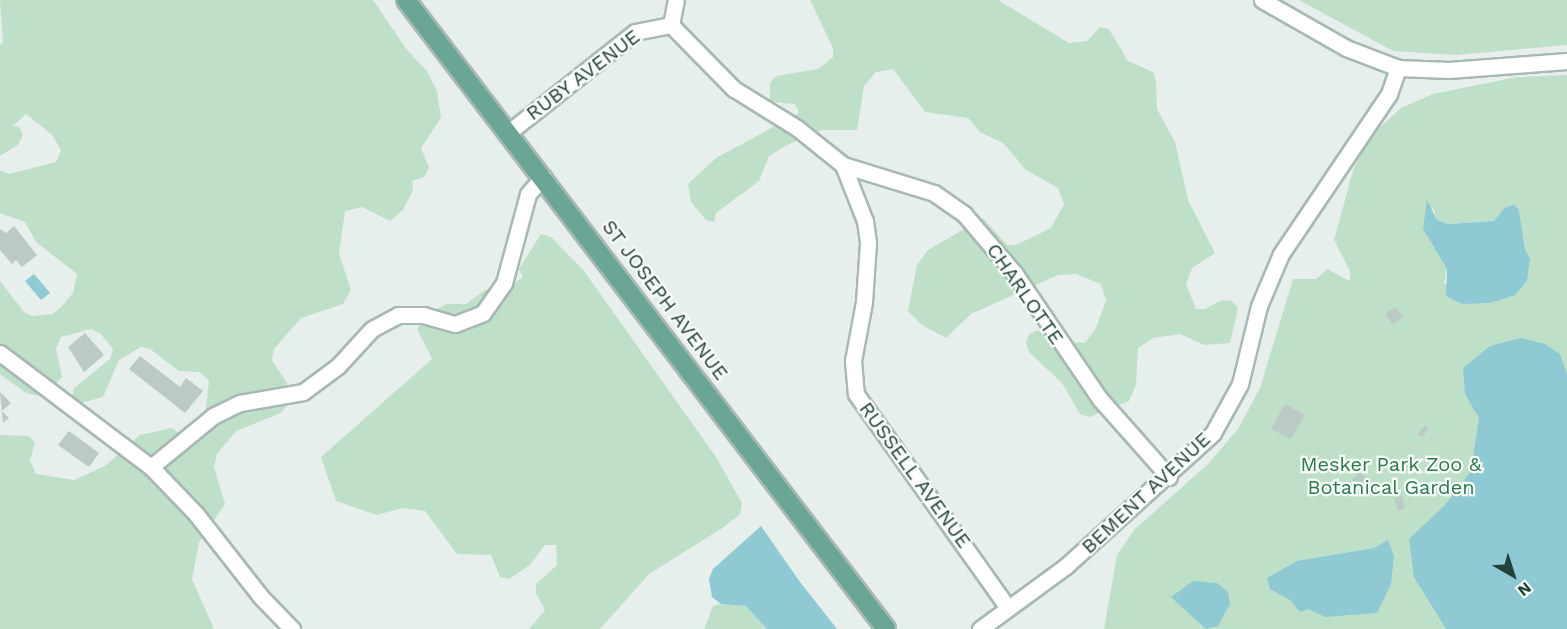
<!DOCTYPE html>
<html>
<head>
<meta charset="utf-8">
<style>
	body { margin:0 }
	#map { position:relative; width:1567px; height:629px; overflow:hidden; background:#e6efeb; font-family:"Work Sans",sans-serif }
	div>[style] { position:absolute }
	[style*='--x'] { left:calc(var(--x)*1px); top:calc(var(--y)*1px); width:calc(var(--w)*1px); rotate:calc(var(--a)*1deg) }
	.green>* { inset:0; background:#bfe0c8 }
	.water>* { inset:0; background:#8ec9d4 }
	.building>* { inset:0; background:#bbcac4 }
	.roads { filter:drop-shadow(2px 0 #a8b8b2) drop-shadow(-2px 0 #a8b8b2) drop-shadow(0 2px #a8b8b2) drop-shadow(0 -2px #a8b8b2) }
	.minor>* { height:15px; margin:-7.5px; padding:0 7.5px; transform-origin:7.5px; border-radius:7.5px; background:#fff }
	.major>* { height:18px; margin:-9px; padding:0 9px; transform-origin:9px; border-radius:9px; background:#6aa596 }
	span { translate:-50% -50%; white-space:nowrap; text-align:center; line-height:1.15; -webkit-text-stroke:4.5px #f7fbf9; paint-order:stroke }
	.street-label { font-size:20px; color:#24423a }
	.park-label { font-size:20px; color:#2d7a4b }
	.north { position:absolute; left:1483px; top:545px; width:60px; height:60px; -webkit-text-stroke:4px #f7fbf9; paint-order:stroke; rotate:141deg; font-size:16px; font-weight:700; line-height:24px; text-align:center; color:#24423a }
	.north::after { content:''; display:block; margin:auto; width:21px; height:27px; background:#24423a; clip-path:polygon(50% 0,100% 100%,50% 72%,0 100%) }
</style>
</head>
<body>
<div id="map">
	<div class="green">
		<div style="clip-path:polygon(0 0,373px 0,407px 50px,427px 71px,437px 91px,441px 118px,421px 148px,429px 168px,424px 177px,412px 181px,413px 190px,403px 210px,390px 221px,362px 207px,345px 211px,339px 254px,351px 290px,343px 304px,301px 318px,274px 349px,272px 360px,287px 383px,287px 405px,281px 413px,236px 431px,217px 454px,214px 467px,225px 504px,199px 542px,192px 579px,214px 629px,0 629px,0 435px,29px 436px,35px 443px,30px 460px,36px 474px,74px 480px,105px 466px,140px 435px,172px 428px,181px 435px,204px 425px,209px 381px,200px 372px,179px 371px,150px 349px,141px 347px,119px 360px,103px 397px,78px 404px,72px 398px,74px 388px,110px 359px,113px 349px,100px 333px,91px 329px,61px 337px,56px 349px,62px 377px,44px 397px,26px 393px,0 374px,0 281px,24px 312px,32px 316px,53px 314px,63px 305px,73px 293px,77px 274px,36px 242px,25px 222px,0 213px,0 170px,9px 174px,56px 162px,61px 150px,52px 135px,26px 114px,13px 126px,19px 127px,23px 135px,18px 145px,0 156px,0 45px,3px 42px)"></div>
		<div style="clip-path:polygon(810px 0,998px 0,1069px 43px,1087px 41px,1100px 27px,1109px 29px,1128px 61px,1153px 72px,1156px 81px,1157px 109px,1175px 142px,1188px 200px,1215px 253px,1192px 268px,1186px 284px,1196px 309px,1205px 309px,1222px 300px,1232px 301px,1238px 308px,1230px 343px,1204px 345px,1180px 334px,1153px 338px,1138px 348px,1136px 385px,1129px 401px,1089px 417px,1080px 414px,1062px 383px,1029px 352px,1026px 343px,1029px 334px,1038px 330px,1066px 342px,1085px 343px,1096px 328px,1106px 300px,1101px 284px,1076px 274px,1058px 275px,971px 314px,946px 338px,922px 325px,908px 311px,917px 265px,928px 250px,983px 218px,1007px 245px,1016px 245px,1051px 228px,1064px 204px,1058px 188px,1026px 170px,1003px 143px,980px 132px,968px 118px,925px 112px,893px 69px,876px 72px,864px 86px,857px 130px,822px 130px,785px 146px,769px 156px,759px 181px,716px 213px,714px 222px,706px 220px,691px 202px,688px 184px,716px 158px,799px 113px,795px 104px,770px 102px,770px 83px,776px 76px,818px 69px,833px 57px,833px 48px)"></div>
		<div style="clip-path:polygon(1299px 0,1567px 0,1567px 45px,1456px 55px,1393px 51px)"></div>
		<div style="clip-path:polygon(evenodd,1567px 75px,1567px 629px,1104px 629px,1117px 555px,1134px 530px,1207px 465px,1238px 429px,1260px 388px,1293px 279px,1316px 279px,1327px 269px,1350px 281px,1350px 271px,1334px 240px,1354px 167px,1372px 135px,1401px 108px,1433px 94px,1517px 77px,1567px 75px,1433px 207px,1437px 220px,1448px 224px,1494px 221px,1504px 208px,1519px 210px,1525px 249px,1530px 259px,1526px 265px,1444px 284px,1447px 269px,1423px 229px,1433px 207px)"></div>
		<div style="clip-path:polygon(541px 234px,551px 237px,584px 271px,716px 457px,742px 503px,740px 514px,724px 527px,649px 574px,600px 629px,529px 629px,545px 610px,536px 593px,536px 584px,557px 565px,556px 545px,545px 545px,530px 565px,509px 579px,500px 577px,491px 555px,457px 554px,425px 511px,402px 508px,377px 515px,336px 501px,321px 457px,432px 359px,417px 329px,429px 313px,447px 304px,466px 304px,485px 290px,513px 284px,523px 277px,519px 269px)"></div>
		<div style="clip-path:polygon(721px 604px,746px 606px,767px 629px,704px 629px,713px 606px)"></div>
	</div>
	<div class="water">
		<div style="clip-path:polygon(1427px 200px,1437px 220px,1448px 224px,1494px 221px,1504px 208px,1514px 205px,1519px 210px,1525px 249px,1530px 259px,1527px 281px,1515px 295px,1490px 303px,1462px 304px,1446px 296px,1447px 269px,1423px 229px)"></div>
		<div style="clip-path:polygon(34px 274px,50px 293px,41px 300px,25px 281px)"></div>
		<div style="clip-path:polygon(1521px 338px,1545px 344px,1560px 354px,1567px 374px,1567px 629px,1446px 629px,1414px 577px,1409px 539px,1445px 505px,1471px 471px,1479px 418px,1465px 394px,1463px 368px,1490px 346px)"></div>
		<div style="clip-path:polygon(761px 526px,800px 582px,837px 629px,767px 629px,746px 606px,721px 604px,712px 597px,709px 579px,713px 569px)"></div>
		<div style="clip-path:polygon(1388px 540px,1394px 556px,1391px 584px,1377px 613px,1325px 617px,1308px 609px,1300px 612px,1290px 600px,1270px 589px,1267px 578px,1297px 561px,1374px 548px)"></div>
		<div style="clip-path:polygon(1193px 581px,1217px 583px,1228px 592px,1230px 604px,1218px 626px,1206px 629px,1171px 597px)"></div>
	</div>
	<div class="building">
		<div style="clip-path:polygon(14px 226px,37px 255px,22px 267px,16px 260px,12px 264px,0 250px,0 229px,6px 233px)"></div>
		<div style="clip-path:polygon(1396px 307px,1403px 317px,1393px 325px,1385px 314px)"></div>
		<div style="clip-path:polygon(85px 333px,104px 355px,84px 372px,68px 347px)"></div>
		<div style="clip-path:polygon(140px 356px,180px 387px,186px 378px,203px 391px,185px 413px,129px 369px)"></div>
		<div style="clip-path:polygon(0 392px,11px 403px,2px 411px,9px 418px,3px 423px)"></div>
		<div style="clip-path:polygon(1285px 404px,1305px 415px,1291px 439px,1271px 429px)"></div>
		<div style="clip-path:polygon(1425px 425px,1429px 429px,1422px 437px,1418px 434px)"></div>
		<div style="clip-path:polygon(69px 431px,99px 453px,89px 467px,58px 445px)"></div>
		<div style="clip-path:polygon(1359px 472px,1368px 479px,1360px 488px,1352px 480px)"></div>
		<div style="clip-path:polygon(1402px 496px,1405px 508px,1398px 511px,1394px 498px)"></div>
	</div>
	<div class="roads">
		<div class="minor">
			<div style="--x:1262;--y:0;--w:97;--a:29.7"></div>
			<div style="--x:1346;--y:48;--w:56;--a:21"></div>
			<div style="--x:1398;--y:68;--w:51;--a:2.2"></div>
			<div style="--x:1449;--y:70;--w:118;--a:-4.4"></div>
			<div style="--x:671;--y:25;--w:90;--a:45.5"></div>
			<div style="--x:734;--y:89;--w:74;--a:31.8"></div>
			<div style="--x:797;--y:128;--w:59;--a:38.8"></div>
			<div style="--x:843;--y:165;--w:60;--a:68.6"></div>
			<div style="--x:865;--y:221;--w:22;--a:82"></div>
			<div style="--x:868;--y:243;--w:59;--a:93.9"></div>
			<div style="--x:864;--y:302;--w:60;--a:100.6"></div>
			<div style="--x:853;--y:361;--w:33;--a:85"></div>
			<div style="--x:856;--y:394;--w:262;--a:54.6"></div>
			<div style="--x:671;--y:25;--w:25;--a:-79"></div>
			<div style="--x:509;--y:132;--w:161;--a:-38.4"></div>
			<div style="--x:635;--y:32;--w:37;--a:-11"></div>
			<div style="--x:843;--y:165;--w:95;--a:17.1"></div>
			<div style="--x:934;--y:193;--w:37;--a:35"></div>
			<div style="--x:964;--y:214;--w:79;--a:49.6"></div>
			<div style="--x:1015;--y:274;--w:151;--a:55.8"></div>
			<div style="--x:1100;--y:399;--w:104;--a:48.5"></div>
			<div style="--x:0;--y:353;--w:189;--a:37.1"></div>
			<div style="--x:151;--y:467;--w:65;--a:46.2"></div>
			<div style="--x:196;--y:514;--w:105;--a:51.9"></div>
			<div style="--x:261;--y:597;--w:45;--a:45.9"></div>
			<div style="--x:151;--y:467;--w:80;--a:-39.4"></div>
			<div style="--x:213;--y:416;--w:30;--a:-26"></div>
			<div style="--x:240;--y:403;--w:64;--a:-9.9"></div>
			<div style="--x:303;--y:392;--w:44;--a:-36.6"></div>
			<div style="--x:338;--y:366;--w:50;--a:-47.4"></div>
			<div style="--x:372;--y:329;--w:30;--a:-28"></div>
			<div style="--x:398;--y:315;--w:25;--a:0"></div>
			<div style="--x:423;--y:315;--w:33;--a:16"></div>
			<div style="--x:455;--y:324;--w:30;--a:-21"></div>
			<div style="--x:483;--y:313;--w:37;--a:-55"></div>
			<div style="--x:504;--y:283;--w:92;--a:-74.9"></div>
			<div style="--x:528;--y:194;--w:23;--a:-49"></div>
			<div style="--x:980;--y:629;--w:107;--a:-36.2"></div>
			<div style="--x:1066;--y:566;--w:198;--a:-42.1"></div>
			<div style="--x:1213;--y:433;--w:56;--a:-61.1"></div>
			<div style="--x:1240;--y:384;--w:80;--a:-76.3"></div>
			<div style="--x:1259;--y:306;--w:56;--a:-67.1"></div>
			<div style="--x:1281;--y:254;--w:193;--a:-56"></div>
			<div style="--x:1389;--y:94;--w:28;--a:-71"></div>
		</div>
		<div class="major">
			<div style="--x:406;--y:0;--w:791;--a:52.65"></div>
		</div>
	</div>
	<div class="street-label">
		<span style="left:583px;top:75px;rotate:-37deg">RUBY AVENUE</span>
		<span style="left:1025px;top:294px;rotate:55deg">CHARLOTTE</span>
		<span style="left:665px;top:300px;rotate:53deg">ST JOSEPH AVENUE</span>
		<span style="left:915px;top:475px;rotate:54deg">RUSSELL AVENUE</span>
		<span style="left:1146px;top:493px;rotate:-43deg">BEMENT AVENUE</span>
	</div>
	<div class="park-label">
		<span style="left:1391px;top:476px">Mesker Park Zoo &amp;<br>Botanical Garden</span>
	</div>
	<div class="north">N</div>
</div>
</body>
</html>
